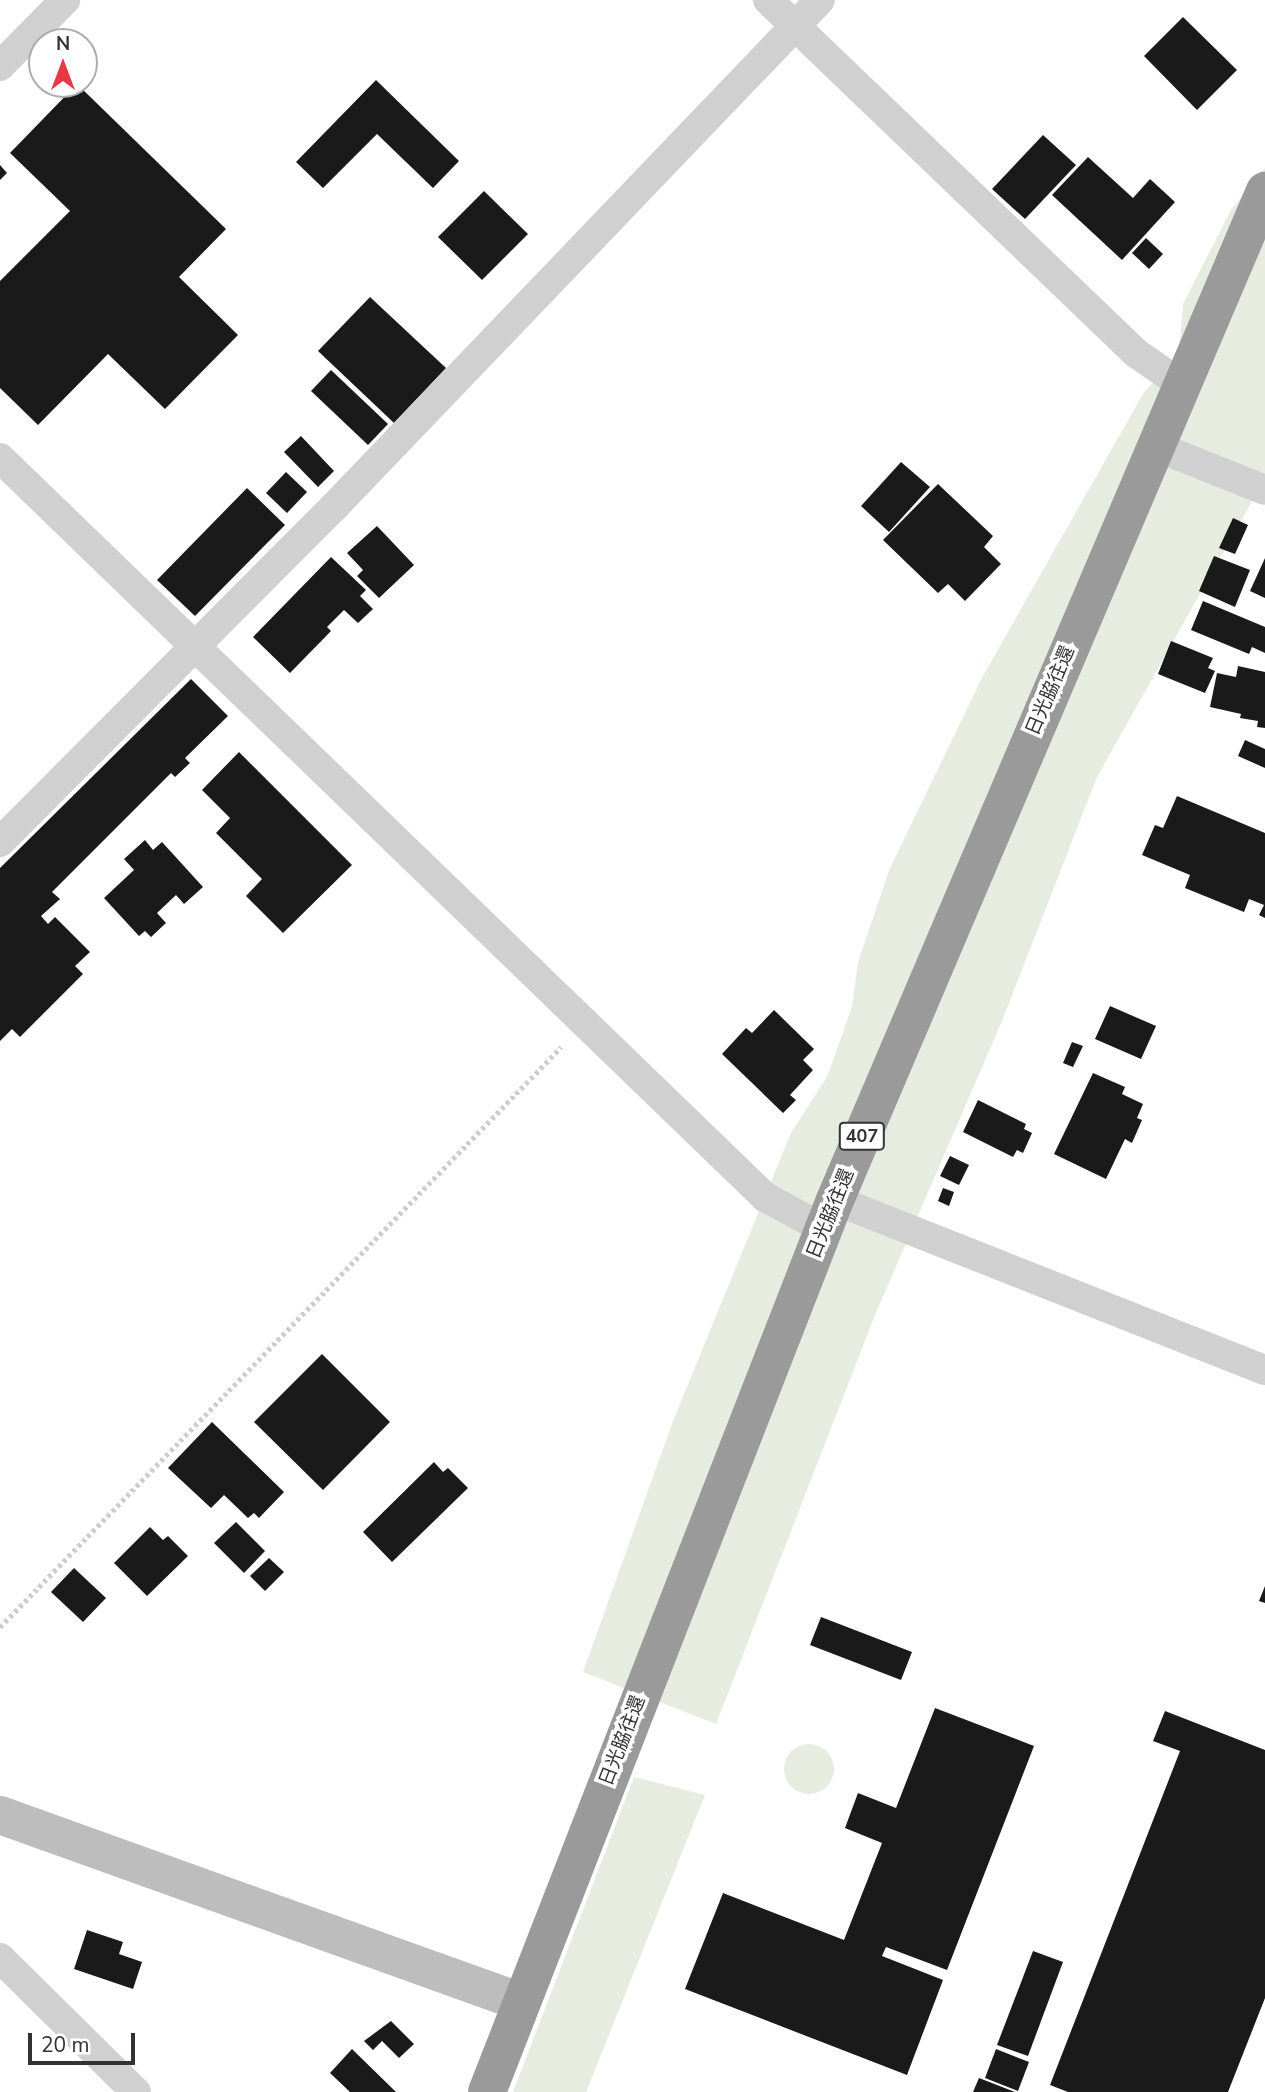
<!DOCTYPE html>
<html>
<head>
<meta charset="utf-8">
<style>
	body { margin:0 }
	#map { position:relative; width:1265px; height:2092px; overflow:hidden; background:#fff; font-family:"Nunito Sans","Noto Sans JP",sans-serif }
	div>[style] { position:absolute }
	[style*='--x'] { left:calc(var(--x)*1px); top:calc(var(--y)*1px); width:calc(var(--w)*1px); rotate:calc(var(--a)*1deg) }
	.green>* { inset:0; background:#e6ecdf }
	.round { border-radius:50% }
	.building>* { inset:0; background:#1a1a1a }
	.path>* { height:4.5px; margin-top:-2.25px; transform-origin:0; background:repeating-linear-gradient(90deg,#cdcdcd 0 3.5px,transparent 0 7px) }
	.street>* { height:30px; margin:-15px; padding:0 15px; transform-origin:15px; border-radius:15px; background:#d0d0d0 }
	.secondary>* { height:38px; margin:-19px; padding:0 19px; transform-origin:19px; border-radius:19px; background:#bdbdbd }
	.highway>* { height:38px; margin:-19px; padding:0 19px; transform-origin:19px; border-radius:19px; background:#9a9a9a }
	span { translate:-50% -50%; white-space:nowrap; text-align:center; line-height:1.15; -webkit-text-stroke:7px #fff; paint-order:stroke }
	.shield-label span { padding:2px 5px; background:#fff; border:2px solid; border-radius:5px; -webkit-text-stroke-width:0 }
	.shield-label { font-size:18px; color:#333; font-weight:700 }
	.street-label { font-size:19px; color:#333 }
	.north { position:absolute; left:28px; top:28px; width:70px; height:70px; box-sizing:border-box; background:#fff; border:2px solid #adadad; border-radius:50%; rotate:0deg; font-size:19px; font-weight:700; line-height:28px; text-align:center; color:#333 }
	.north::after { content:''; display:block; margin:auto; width:24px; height:32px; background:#e63946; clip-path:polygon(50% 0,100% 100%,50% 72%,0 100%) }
	.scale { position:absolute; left:28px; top:2033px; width:107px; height:32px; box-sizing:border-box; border:4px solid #333; border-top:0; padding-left:9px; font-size:21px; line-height:24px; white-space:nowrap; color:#333; -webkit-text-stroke:5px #fff; paint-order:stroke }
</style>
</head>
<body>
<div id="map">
	<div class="green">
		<div style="clip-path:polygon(1265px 168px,1265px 478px,1097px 777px,1002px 1021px,875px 1315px,716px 1724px,583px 1672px,673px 1421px,791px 1133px,827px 1077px,852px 1007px,858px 962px,890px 868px,983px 676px,1143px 394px,1179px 354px,1183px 304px,1231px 210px)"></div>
		<div class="round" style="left:784px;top:1744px;width:50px;height:50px"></div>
		<div style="clip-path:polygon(634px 1777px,705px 1795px,586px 2092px,513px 2092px)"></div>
	</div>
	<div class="building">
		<div style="clip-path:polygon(1183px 17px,1237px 70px,1197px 110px,1144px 56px)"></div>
		<div style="clip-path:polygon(376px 80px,459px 161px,433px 188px,377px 134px,323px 188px,296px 162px)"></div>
		<div style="clip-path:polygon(77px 84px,226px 229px,179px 277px,238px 335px,165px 409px,108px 354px,38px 425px,0 388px,0 281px,70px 211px,10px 153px)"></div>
		<div style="clip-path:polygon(1043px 135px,1076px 165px,1025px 219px,992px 189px)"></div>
		<div style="clip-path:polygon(1088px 157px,1133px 198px,1150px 179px,1175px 202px,1122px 260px,1052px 195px)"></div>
		<div style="clip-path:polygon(0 165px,7px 173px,0 180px)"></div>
		<div style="clip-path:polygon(484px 191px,528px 234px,482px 280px,438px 237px)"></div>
		<div style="clip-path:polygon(1146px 238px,1163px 254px,1149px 269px,1132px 253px)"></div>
		<div style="clip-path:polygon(370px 297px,446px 368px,394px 423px,318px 351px)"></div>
		<div style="clip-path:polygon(331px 370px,388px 424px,368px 445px,311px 391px)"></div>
		<div style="clip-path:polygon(301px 436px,334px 471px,318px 487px,284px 452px)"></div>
		<div style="clip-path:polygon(901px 462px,930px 487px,889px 532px,861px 506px)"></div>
		<div style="clip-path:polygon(286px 472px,307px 492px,287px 513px,266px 493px)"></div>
		<div style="clip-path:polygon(938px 484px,993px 536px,984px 547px,1001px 564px,965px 601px,948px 584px,938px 593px,883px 540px)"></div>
		<div style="clip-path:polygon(247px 488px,285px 525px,195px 616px,157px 580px)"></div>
		<div style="clip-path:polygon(1233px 518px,1248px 525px,1235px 554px,1219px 548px)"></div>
		<div style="clip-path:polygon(377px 526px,414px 565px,379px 598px,357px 576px,363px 570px,347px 553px)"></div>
		<div style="clip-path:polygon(1214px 556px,1250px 570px,1235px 607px,1199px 591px)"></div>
		<div style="clip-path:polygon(331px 557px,366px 590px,360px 596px,373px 609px,358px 623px,344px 610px,327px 627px,331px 631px,290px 673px,253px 637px)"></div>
		<div style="clip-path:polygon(1265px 558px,1265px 598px,1250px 591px)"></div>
		<div style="clip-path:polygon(1203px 601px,1265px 627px,1265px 653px,1252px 647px,1249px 654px,1191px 630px)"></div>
		<div style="clip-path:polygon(1171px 641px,1213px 658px,1208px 668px,1215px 671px,1205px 693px,1158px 674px)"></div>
		<div style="clip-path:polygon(1238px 666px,1265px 672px,1265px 728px,1257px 727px,1258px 721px,1240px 718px,1241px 714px,1210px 707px,1217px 673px,1236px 677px)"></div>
		<div style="clip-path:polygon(191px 679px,228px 716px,185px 758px,190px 763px,175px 777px,171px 773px,52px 892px,60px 899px,41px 916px,48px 924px,55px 917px,90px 952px,75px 966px,83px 974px,20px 1037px,12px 1029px,0 1041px,0 868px)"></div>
		<div style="clip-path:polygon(1245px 740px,1265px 749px,1265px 768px,1238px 756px)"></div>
		<div style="clip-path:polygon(239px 752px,352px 865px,283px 933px,246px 896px,262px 879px,216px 833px,230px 818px,202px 790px)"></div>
		<div style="clip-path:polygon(1177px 796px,1265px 833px,1265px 918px,1259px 915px,1264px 905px,1249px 899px,1244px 912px,1185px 888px,1190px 875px,1142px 855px,1155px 825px,1163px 828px)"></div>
		<div style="clip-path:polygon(145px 840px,153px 850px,162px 842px,203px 887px,184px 904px,176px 895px,157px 913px,166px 923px,151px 937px,145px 931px,139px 936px,104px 898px,134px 870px,124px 859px)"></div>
		<div style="clip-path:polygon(1110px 1006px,1156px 1026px,1141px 1059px,1095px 1039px)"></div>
		<div style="clip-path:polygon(774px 1010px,814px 1049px,803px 1060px,813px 1070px,790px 1095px,796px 1100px,783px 1113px,722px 1054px,746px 1028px,752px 1033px)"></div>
		<div style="clip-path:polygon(1072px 1042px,1083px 1046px,1073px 1067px,1063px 1063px)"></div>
		<div style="clip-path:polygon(1093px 1073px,1125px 1087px,1122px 1094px,1143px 1104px,1137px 1118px,1142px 1120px,1132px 1143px,1125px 1139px,1106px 1179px,1054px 1154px)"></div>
		<div style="clip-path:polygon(978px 1100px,1026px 1124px,1024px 1129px,1032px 1133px,1023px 1153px,1017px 1150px,1013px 1157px,963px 1132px)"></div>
		<div style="clip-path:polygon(950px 1156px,969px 1165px,959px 1185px,940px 1176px)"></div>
		<div style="clip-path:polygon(943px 1188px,954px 1192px,949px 1206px,938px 1201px)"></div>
		<div style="clip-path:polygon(322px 1354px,390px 1422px,323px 1490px,254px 1422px)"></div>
		<div style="clip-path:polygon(212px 1422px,284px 1492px,259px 1518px,254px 1513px,248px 1518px,224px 1495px,211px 1508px,168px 1468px)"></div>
		<div style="clip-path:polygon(434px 1462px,443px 1472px,448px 1468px,468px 1488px,392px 1562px,363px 1532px)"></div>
		<div style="clip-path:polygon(236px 1522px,265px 1551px,244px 1573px,214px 1543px)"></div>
		<div style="clip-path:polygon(150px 1527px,163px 1540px,168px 1536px,188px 1556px,147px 1596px,114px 1563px)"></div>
		<div style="clip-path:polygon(269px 1558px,284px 1572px,265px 1591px,250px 1576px)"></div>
		<div style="clip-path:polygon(74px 1568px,106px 1598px,83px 1622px,51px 1592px)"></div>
		<div style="clip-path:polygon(1265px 1586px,1265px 1603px,1259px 1601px)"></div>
		<div style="clip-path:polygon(821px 1617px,912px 1652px,901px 1680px,810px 1645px)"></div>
		<div style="clip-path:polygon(935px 1708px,1034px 1746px,947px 1970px,886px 1947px,882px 1956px,943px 1980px,907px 2075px,685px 1989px,723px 1893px,844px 1940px,882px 1843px,845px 1828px,858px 1793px,896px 1808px)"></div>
		<div style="clip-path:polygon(1165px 1711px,1265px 1750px,1265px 1998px,1228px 2092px,1068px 2092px,1050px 2085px,1180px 1751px,1153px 1741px)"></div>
		<div style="clip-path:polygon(87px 1930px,123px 1942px,119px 1954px,142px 1962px,133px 1989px,74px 1969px)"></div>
		<div style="clip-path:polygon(1033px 1951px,1063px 1962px,1028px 2056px,997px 2045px)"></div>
		<div style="clip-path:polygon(391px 2021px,414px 2044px,399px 2058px,382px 2041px,373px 2050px,364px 2041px)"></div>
		<div style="clip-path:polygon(352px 2049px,396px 2092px,350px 2092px,330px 2073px)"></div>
		<div style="clip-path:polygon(996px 2049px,1029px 2062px,1018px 2091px,985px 2078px)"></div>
		<div style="clip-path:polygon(979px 2078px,1015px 2092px,973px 2092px)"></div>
	</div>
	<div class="path">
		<div style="--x:0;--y:1627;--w:807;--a:-45.95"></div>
	</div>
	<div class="street">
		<div style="--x:768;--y:0;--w:510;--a:43.81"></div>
		<div style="--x:1136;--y:353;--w:56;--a:34.8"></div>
		<div style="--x:0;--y:66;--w:93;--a:-45.4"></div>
		<div style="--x:1155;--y:446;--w:118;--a:21.8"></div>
		<div style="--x:0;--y:458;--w:1064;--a:44.01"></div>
		<div style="--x:765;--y:1197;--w:67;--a:28.5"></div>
		<div style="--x:0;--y:842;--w:473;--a:-45.1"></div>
		<div style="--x:334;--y:507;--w:702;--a:-46.21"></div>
		<div style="--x:835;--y:1200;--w:462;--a:21.6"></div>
		<div style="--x:0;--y:1958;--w:191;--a:44.6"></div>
	</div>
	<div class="secondary">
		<div style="--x:0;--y:1815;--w:554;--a:19.74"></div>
	</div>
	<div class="highway">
		<div style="--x:487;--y:2092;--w:957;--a:-68.69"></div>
		<div style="--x:835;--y:1200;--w:1097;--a:-66.92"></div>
	</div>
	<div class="shield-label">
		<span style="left:862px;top:1136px">407</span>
	</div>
	<div class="street-label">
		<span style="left:1051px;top:691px;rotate:-67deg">日光脇往還</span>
		<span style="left:831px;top:1214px;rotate:-68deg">日光脇往還</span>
		<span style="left:623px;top:1741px;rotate:-69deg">日光脇往還</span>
	</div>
	<div class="north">N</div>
	<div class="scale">20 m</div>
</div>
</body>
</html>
